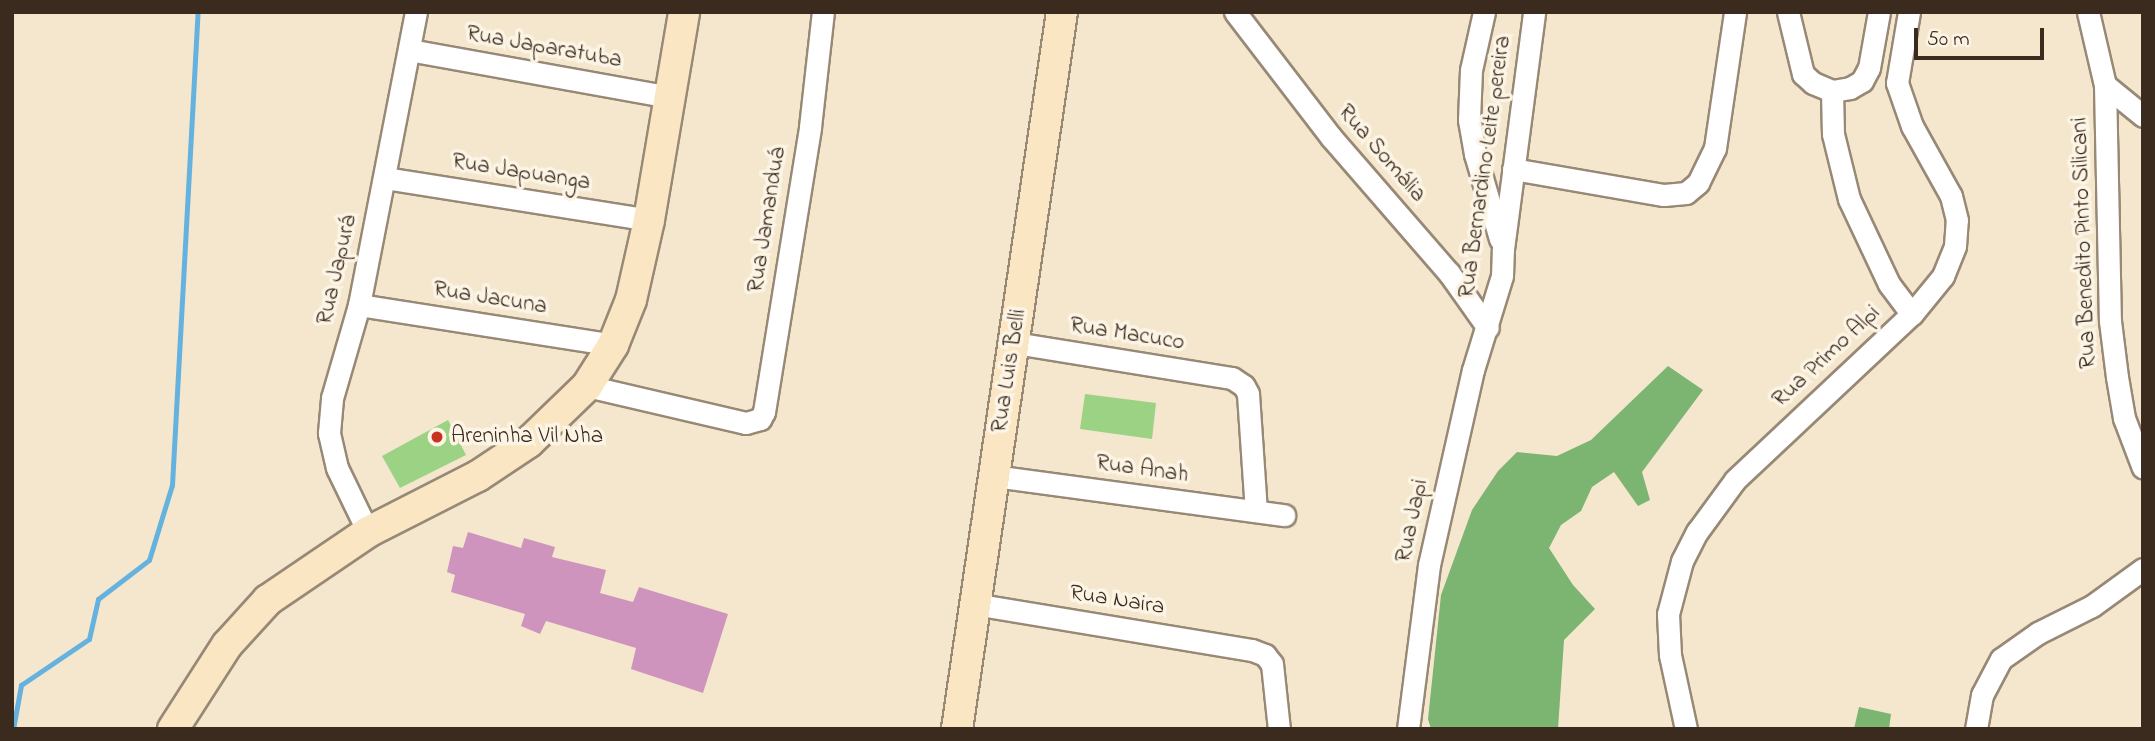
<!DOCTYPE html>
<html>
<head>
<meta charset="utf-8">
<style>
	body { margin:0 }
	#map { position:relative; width:2155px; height:741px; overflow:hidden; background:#f5e7cd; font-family:"Indie Flower",sans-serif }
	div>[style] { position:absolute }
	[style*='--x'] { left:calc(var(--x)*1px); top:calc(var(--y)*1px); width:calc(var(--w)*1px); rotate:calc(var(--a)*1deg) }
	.green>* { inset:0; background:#9bd283 }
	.forest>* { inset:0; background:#7cb471 }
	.stream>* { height:5px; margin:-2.5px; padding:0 2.5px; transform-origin:2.5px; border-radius:2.5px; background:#65b2df }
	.building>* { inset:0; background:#ce94bd }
	.roads { filter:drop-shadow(2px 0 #988876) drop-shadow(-2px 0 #988876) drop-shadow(0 2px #988876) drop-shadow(0 -2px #988876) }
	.street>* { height:21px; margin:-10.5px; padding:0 10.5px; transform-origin:10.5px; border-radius:10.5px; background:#fff }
	.secondary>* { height:30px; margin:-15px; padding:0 15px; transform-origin:15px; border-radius:15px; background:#fbe6c4 }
	.dots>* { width:19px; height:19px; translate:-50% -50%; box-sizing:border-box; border:4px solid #fcf5e5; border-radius:50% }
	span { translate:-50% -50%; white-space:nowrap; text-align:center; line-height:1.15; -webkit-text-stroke:7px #fcf5e5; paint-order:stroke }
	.street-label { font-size:23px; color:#3b2a1e }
	.poi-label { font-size:23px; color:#3b2a1e }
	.left { translate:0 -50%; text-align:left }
	.frame { position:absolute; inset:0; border:14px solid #3b2a1e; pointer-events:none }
	.scale { position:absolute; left:1914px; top:28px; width:130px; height:32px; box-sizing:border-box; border:4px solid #3b2a1e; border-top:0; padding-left:9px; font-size:21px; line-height:24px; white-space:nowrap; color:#3b2a1e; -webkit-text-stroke:5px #fcf5e5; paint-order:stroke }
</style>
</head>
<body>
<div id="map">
	<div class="green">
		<div style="clip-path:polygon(1085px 394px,1156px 403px,1152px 439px,1080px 429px)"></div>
		<div style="clip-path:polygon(448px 420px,466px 455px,400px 488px,382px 456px)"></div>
	</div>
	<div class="forest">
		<div style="clip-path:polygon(1668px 366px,1703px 390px,1642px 472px,1650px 500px,1638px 506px,1614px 472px,1592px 487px,1581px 511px,1561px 525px,1549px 548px,1573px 585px,1595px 609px,1564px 640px,1558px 729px,1431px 729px,1428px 719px,1441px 595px,1472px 510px,1498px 471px,1517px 452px,1557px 456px,1591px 440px)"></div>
		<div style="clip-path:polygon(1859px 707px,1891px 714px,1889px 729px,1854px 729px)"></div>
	</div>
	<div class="stream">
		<div style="--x:13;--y:729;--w:45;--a:-79.7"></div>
		<div style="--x:21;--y:685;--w:82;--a:-34.1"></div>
		<div style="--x:89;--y:639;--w:41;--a:-77.3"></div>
		<div style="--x:98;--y:599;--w:64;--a:-37.4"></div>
		<div style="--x:149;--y:560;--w:78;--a:-73"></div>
		<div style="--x:172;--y:485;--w:474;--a:-86.9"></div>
	</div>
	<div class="building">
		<div style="clip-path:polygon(468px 532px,521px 548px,524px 538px,555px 547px,552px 557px,606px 570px,600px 593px,633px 602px,639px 587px,728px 614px,703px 693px,631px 669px,636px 648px,546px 621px,540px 634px,521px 626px,525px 614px,451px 592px,455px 575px,447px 572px,453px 546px,463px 548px)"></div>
	</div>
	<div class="roads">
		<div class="street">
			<div style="--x:1235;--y:12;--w:158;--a:52.5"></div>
			<div style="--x:1331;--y:137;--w:180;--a:49.1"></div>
			<div style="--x:1449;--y:273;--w:67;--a:54.7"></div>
			<div style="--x:1484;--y:12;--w:59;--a:102.6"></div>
			<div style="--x:1471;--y:70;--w:50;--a:92.3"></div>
			<div style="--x:1469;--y:120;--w:35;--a:80"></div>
			<div style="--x:1475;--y:154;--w:89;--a:73.6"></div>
			<div style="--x:1788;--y:12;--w:64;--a:76.4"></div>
			<div style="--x:1803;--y:74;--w:13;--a:42"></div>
			<div style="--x:1813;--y:83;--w:21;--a:23"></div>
			<div style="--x:1832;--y:91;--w:18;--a:-9"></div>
			<div style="--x:1850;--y:88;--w:14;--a:-30"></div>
			<div style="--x:1862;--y:81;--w:15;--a:-62"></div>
			<div style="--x:1869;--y:68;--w:57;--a:-79.9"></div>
			<div style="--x:2088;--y:12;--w:75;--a:76.9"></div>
			<div style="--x:2105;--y:85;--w:236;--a:88.8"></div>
			<div style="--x:2110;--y:321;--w:56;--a:82.9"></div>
			<div style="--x:2117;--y:377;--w:42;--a:80.3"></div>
			<div style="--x:2124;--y:418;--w:53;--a:69.2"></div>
			<div style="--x:409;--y:50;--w:264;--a:10.2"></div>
			<div style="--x:2105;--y:85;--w:49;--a:39.2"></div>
			<div style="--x:1832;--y:91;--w:43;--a:88.7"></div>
			<div style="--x:1833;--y:134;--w:67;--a:76.2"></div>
			<div style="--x:1849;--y:199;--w:94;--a:64.8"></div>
			<div style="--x:1889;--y:284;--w:38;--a:53"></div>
			<div style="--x:1513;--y:169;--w:153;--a:9.8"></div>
			<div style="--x:1664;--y:195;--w:22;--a:-5"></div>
			<div style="--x:1686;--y:193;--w:16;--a:-40"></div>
			<div style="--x:1698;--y:183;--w:39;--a:-64"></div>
			<div style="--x:1715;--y:148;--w:137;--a:-81.6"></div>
			<div style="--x:385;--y:178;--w:267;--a:9"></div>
			<div style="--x:359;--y:305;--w:257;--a:8.9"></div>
			<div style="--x:1015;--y:343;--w:220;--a:9.2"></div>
			<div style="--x:1232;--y:378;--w:14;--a:34"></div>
			<div style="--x:1244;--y:386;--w:9;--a:63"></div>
			<div style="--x:1248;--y:394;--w:117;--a:86.1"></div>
			<div style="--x:587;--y:386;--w:163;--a:13.1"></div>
			<div style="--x:746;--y:423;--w:15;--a:-16"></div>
			<div style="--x:760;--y:419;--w:8;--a:-60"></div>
			<div style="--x:764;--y:412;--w:289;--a:-80.8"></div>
			<div style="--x:810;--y:127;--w:116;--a:-83.6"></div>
			<div style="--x:994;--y:476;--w:293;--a:7.7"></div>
			<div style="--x:368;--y:532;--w:71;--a:-115.8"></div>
			<div style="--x:337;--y:468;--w:36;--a:-103"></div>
			<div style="--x:329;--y:433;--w:35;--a:-85"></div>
			<div style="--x:332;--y:398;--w:97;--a:-73.8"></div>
			<div style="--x:359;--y:305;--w:298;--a:-79"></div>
			<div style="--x:974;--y:604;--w:282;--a:9.4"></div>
			<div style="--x:1252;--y:650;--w:14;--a:21"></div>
			<div style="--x:1265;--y:655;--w:11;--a:52"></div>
			<div style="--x:1272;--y:664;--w:65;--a:83.9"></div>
			<div style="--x:1408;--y:729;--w:165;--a:-82.7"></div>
			<div style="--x:1429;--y:565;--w:200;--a:-77.3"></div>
			<div style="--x:1473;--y:370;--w:98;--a:-72.9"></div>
			<div style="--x:1502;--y:276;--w:27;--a:-88"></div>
			<div style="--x:1503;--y:249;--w:239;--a:-82.5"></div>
			<div style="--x:1686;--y:729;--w:76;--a:-102.2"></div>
			<div style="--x:1670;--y:655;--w:41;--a:-92.8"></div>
			<div style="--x:1668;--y:614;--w:55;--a:-75.2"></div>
			<div style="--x:1682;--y:561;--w:33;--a:-63"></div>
			<div style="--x:1697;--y:532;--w:64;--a:-53.8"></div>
			<div style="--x:1735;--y:480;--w:243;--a:-43.2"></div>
			<div style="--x:1912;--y:314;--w:49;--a:-50.8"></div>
			<div style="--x:1943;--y:276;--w:32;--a:-68"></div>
			<div style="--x:1955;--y:246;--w:26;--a:-86"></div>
			<div style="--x:1957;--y:220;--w:25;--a:-104"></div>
			<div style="--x:1951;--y:196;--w:80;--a:-119.1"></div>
			<div style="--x:1912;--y:126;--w:46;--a:-109.2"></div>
			<div style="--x:1897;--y:83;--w:72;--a:-80.4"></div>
			<div style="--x:1976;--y:729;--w:35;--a:-80"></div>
			<div style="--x:1982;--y:695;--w:41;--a:-62.2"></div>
			<div style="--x:2001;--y:659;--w:45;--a:-35.1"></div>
			<div style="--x:2038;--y:633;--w:60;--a:-26.6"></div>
			<div style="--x:2092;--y:606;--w:63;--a:-36"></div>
		</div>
		<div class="secondary">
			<div style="--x:173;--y:729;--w:100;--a:-57.3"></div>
			<div style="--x:227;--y:645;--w:61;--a:-47.7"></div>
			<div style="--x:268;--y:600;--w:121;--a:-34.2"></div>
			<div style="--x:368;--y:532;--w:123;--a:-27"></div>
			<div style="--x:478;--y:476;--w:61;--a:-33.7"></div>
			<div style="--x:529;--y:442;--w:81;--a:-44"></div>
			<div style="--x:587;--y:386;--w:49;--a:-57.6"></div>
			<div style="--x:613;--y:345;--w:48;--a:-68.2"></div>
			<div style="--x:631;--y:300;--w:82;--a:-77.3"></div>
			<div style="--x:649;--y:220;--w:211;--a:-80.4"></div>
			<div style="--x:957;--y:729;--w:725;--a:-81.67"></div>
		</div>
	</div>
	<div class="dots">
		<div style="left:437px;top:437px;background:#c8321e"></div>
	</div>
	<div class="street-label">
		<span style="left:544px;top:48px;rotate:10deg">Rua Japaratuba</span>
		<span style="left:1381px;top:154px;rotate:49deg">Rua Somália</span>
		<span style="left:1486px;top:167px;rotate:-82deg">Rua Bernardino Leite pereira</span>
		<span style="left:521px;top:173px;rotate:9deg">Rua Japuanga</span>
		<span style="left:768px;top:220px;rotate:-81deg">Rua Jamanduá</span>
		<span style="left:2085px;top:243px;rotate:-92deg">Rua Benedito Pinto Silicani</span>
		<span style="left:338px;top:270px;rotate:-77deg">Rua Japurá</span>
		<span style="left:490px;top:299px;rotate:9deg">Rua Jacuna</span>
		<span style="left:1127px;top:335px;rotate:9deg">Rua Macuco</span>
		<span style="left:1827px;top:357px;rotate:-43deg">Rua Primo Alpi</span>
		<span style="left:1010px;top:371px;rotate:-81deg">Rua Luis Belli</span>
		<span style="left:1142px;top:470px;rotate:8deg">Rua Anah</span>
		<span style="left:1413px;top:521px;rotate:-78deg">Rua Japi</span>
		<span style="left:1117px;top:601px;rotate:9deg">Rua Naira</span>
	</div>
	<div class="poi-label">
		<span class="left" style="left:451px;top:437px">Areninha Vil Nha</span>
	</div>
	<div class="frame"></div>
	<div class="scale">50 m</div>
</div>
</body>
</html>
